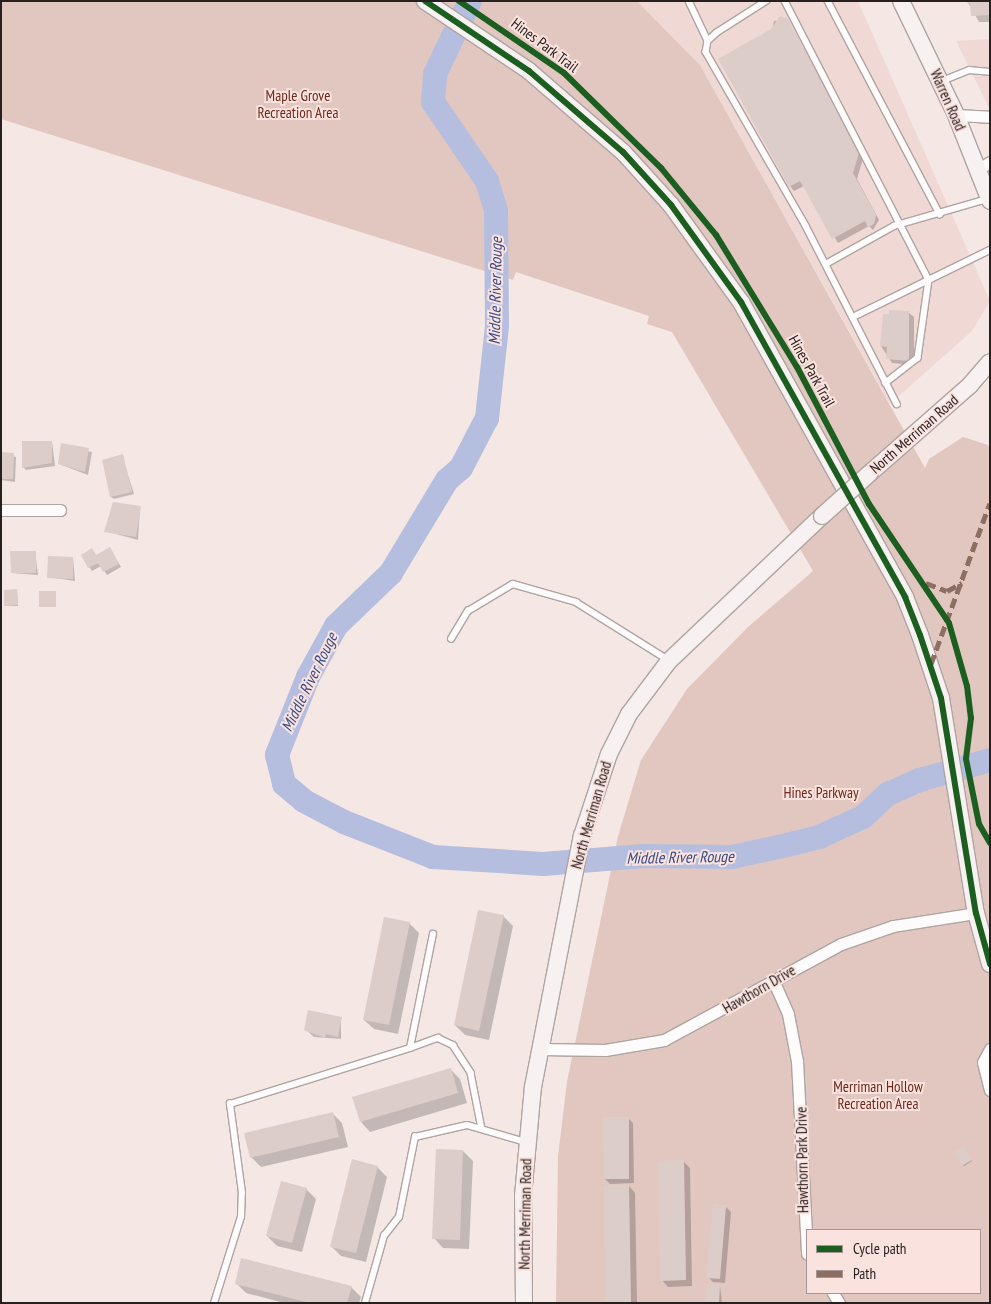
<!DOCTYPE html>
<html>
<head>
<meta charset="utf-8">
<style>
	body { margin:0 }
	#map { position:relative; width:991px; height:1304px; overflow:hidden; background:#f4e7e4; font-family:"PT Sans Narrow",sans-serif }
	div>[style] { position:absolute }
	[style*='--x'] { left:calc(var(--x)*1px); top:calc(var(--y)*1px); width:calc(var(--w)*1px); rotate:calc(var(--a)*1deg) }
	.built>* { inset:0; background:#f0d9d4 }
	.green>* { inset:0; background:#e2c7c1 }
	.shadow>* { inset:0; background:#0003 }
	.river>* { height:24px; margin:-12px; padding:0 12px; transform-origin:12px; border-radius:12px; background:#b5bedf }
	.building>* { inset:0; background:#ddcdc9 }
	.roads { filter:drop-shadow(1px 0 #aea4a1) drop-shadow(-1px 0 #aea4a1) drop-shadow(0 1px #aea4a1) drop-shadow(0 -1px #aea4a1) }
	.lane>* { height:5.5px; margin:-2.75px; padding:0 2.75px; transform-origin:2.75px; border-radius:2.75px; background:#fdfbfb }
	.street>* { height:11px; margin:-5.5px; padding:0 5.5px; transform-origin:5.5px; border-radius:5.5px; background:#fdfbfb }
	.secondary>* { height:16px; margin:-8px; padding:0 8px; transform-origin:8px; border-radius:8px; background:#f7f2f1 }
	.bridges { filter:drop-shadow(1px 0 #aea4a1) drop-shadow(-1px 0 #aea4a1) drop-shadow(0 1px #aea4a1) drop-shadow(0 -1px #aea4a1) }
	.secondary-bridge>* { height:16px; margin:-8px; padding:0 8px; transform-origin:8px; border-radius:8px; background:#f7f2f1 }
	.quiet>* { height:5px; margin-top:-2.5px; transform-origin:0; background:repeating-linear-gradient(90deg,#8d6e63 0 10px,transparent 0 15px) }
	.cycleway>* { height:6px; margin:-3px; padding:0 3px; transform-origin:3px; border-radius:3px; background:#1b5e20 }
	span { translate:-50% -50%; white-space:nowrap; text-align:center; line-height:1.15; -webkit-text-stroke:4px #fae3de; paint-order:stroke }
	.street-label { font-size:15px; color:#28201f }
	.park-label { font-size:15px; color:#6d281b }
	.water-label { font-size:16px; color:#374b86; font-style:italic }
	.frame { position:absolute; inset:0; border:2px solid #28201f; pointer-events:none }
	.legend { position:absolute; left:806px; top:1229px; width:175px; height:65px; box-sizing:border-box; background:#fae3de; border:1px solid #a69592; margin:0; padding:6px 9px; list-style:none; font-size:15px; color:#28201f }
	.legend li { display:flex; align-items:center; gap:10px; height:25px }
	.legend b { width:25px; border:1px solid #a69592 }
</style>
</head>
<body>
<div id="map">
	<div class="built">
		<div style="clip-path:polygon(637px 1px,858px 1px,990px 301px,972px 331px,890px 404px,700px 65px)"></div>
		<div style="clip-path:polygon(990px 39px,990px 110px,956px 41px)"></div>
	</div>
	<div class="green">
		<div style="clip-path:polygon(evenodd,1px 1px,637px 1px,700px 65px,925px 468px,929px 459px,963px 437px,988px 445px,990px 451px,990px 1303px,556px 1303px,558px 1156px,567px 1082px,618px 836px,641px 760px,687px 689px,748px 627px,813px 571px,672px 332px,647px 324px,649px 316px,516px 272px,513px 280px,1px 119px,1px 1px,807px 1230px,980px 1230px,980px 1293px,807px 1293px,807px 1230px)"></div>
	</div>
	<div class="shadow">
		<div style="clip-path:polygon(967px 1px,990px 1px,990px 22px,979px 22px)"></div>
		<div style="clip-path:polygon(787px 20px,864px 155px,857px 179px,879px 220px,873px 230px,869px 226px,838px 243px,804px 186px,794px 191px,790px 186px,772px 30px,774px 21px)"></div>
		<div style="clip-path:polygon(909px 313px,914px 317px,914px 365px,892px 363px,881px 346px)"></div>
		<div style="clip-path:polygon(52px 442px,55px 466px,26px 470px,23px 467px)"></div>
		<div style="clip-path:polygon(62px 445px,92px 452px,88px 475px,59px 464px)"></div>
		<div style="clip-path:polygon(1px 453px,16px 457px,15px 482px,1px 480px)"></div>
		<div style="clip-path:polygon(122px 456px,134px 494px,114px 499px,111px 497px)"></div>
		<div style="clip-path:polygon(140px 508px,138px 540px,105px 531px)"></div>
		<div style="clip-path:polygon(110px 548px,121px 567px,107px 575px,101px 566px,92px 571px,82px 555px,92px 550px,97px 556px)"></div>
		<div style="clip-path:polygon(35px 552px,38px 575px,12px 573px)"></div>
		<div style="clip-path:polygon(73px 558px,75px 581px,48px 577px)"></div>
		<div style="clip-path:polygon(17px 591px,18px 606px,6px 606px,5px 605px)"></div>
		<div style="clip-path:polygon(503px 916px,513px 926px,489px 1040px,465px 1035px,455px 1025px)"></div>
		<div style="clip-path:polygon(409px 923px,419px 933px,398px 1034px,374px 1029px,364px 1020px)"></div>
		<div style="clip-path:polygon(341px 1018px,341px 1039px,314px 1037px,305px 1029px)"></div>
		<div style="clip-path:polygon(450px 1069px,460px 1079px,467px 1103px,370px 1132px,361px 1122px)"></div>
		<div style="clip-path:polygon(332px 1113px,342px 1123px,348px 1147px,261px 1167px,251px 1157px)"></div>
		<div style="clip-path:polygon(628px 1118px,633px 1123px,634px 1183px,610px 1184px,605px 1179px)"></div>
		<div style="clip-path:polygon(965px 1149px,972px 1161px,964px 1166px,962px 1165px)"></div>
		<div style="clip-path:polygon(463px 1151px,473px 1161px,469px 1249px,443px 1248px,434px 1238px)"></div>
		<div style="clip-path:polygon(684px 1162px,690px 1168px,692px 1286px,668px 1287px,662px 1280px)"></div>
		<div style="clip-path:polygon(377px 1167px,387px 1177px,366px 1262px,341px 1256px,331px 1246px)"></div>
		<div style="clip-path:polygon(629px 1186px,635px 1193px,637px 1303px,607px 1303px)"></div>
		<div style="clip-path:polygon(306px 1189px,316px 1199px,302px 1252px,277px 1246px,267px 1236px)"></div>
		<div style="clip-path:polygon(726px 1207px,731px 1212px,725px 1283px,713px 1282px,708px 1277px)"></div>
		<div style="clip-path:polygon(236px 1283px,351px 1287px,361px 1297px,359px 1303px,284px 1303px,246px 1293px)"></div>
		<div style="clip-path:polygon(720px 1286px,722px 1303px,707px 1303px)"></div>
	</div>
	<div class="river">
		<div style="--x:470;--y:1;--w:81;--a:115.6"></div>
		<div style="--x:435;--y:74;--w:28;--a:94"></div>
		<div style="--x:433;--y:102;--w:96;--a:55.6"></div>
		<div style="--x:487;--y:181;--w:31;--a:73"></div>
		<div style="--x:496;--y:211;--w:115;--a:89.5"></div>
		<div style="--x:497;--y:326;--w:93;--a:96.2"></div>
		<div style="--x:487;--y:418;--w:56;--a:117.5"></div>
		<div style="--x:461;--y:468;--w:18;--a:139"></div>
		<div style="--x:447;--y:480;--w:109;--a:121.1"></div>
		<div style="--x:391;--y:573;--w:76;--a:136.1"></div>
		<div style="--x:336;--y:626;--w:58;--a:118.8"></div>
		<div style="--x:308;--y:677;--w:84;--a:111.7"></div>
		<div style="--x:277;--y:755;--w:30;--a:76"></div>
		<div style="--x:284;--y:784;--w:26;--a:40"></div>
		<div style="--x:304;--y:801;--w:45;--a:27.7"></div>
		<div style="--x:344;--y:822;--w:96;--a:21.5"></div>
		<div style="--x:433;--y:857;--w:110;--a:3.6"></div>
		<div style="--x:543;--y:864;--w:101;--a:-4.5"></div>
		<div style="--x:644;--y:856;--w:88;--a:0.7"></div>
		<div style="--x:732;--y:857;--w:52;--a:-12.2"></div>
		<div style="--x:783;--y:846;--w:37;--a:-14"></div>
		<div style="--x:819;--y:837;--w:48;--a:-24.4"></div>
		<div style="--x:863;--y:817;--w:34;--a:-43"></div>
		<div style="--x:888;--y:794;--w:35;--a:-24"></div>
		<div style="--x:920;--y:780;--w:73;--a:-15.9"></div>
	</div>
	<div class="building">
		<div style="clip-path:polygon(965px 1px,990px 1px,990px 15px,971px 16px,970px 4px)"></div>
		<div style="clip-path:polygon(780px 16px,788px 19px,860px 150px,853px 173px,876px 215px,874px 224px,868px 227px,865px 221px,832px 239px,800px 181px,789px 187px,718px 59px,771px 29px)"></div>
		<div style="clip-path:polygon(889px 310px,909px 311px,909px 361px,886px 359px,887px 347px,880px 346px,883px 314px,889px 314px)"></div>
		<div style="clip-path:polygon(22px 441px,52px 441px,52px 463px,22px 468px)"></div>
		<div style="clip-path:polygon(61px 443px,89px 448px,85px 472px,58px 464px)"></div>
		<div style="clip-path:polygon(1px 452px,14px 453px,13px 479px,1px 479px)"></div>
		<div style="clip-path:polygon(123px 454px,132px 492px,110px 497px,102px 460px)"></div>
		<div style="clip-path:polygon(113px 502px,141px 506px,136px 537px,104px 532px)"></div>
		<div style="clip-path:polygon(110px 547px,119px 564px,103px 572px,98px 563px,88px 568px,81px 555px,92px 548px,96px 555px)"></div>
		<div style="clip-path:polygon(10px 551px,36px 551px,36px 573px,11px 573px)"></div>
		<div style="clip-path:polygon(48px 556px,73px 557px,73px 579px,47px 578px)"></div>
		<div style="clip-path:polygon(17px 589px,18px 605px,4px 606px,4px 590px)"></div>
		<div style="clip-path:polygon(39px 591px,56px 591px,56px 607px,39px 607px)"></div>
		<div style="clip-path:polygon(478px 910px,504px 915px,479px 1031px,454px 1025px)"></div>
		<div style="clip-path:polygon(384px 917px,410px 922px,389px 1025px,363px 1020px)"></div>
		<div style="clip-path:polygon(308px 1010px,342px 1017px,338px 1037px,326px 1034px,325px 1038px,304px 1030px)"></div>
		<div style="clip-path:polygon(451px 1068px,458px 1093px,360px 1122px,352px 1097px)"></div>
		<div style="clip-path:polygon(333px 1112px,339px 1137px,250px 1158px,244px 1133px)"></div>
		<div style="clip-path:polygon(603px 1117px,629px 1117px,629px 1179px,604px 1179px)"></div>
		<div style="clip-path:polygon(964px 1146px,972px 1160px,962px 1166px,954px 1153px)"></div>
		<div style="clip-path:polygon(436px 1149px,463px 1150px,460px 1240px,432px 1239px)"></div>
		<div style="clip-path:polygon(352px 1159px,378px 1166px,356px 1253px,330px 1247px)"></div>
		<div style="clip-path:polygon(684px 1160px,686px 1280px,660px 1281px,658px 1161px)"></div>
		<div style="clip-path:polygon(281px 1181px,307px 1188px,292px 1243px,266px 1236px)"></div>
		<div style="clip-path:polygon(604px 1185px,629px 1185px,631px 1303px,605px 1303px)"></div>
		<div style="clip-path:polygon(713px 1204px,726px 1206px,720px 1279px,706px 1278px)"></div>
		<div style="clip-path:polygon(241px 1258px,352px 1286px,347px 1303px,310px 1303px,235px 1284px)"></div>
		<div style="clip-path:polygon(707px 1284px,720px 1285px,719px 1303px,706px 1303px)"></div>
	</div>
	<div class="roads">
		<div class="lane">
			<div style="--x:689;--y:1;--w:44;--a:64.6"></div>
			<div style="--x:767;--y:1;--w:59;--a:147.4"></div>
			<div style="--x:717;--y:33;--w:12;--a:138"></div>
			<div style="--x:708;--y:41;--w:11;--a:100"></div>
			<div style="--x:706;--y:52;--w:201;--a:60.1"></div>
			<div style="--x:806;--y:226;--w:200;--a:62.9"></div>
			<div style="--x:785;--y:1;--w:314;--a:62.7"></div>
			<div style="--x:929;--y:280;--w:79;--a:98"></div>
			<div style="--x:918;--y:358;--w:41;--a:142"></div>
			<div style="--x:828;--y:1;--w:241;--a:62.3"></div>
			<div style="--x:942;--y:81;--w:29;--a:-22"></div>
			<div style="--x:969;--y:70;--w:21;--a:5"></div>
			<div style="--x:826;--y:264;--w:78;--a:-29.2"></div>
			<div style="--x:894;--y:226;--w:97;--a:-16.2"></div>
			<div style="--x:853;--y:317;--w:153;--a:-26.1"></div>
			<div style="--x:451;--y:639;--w:33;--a:-59"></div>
			<div style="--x:468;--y:611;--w:52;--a:-31"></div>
			<div style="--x:513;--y:584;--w:66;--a:15.9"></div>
			<div style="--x:576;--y:602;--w:107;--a:32.1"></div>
			<div style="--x:410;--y:1048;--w:30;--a:-20"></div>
			<div style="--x:438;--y:1038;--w:17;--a:25"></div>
			<div style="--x:453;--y:1045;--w:33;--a:57"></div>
			<div style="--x:471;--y:1073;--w:57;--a:78.9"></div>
			<div style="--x:214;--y:1303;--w:90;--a:-72.6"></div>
			<div style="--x:241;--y:1217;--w:24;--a:-88"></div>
			<div style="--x:242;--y:1193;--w:90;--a:-97.7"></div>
			<div style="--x:230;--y:1104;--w:189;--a:-17.3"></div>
			<div style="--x:410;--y:1048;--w:116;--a:-78.6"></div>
			<div style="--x:365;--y:1303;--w:70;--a:-74.2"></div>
			<div style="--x:384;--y:1236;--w:24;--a:-52"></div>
			<div style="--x:399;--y:1217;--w:82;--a:-78.7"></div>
			<div style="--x:415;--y:1137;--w:53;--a:-13"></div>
			<div style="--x:467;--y:1125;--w:61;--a:16.1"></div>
		</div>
		<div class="street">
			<div style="--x:956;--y:115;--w:34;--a:3"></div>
			<div style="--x:977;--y:170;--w:15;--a:-32"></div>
			<div style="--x:1;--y:510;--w:59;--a:0"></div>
			<div style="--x:773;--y:980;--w:37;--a:66"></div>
			<div style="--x:788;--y:1014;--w:48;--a:79.2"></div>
			<div style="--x:797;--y:1061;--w:193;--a:87"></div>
			<div style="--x:540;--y:1049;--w:65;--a:0.9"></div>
			<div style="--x:605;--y:1050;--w:60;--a:-9.6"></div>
			<div style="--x:664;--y:1040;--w:201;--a:-28.5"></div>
			<div style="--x:841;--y:944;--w:55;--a:-19.1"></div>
			<div style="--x:893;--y:926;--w:84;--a:-8.9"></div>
			<div style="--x:990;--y:1049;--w:15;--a:118"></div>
			<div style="--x:983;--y:1062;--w:29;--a:76"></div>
			<div style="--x:833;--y:1293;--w:12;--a:59"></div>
		</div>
		<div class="secondary">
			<div style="--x:425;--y:1;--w:125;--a:33.9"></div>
			<div style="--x:529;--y:71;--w:124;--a:40.8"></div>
			<div style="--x:623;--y:152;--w:72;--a:47.8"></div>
			<div style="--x:671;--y:205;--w:120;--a:54.2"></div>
			<div style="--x:741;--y:302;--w:338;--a:60.9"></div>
			<div style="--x:905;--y:597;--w:41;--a:68.5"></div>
			<div style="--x:920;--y:635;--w:66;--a:71.6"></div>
			<div style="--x:941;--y:698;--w:218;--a:80.8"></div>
			<div style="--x:976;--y:913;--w:53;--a:74.6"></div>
			<div style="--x:901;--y:1;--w:127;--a:64.2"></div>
			<div style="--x:956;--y:115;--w:92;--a:68.4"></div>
			<div style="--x:870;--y:473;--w:133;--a:-41.3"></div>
			<div style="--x:970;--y:385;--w:30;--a:-49"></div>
			<div style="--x:524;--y:1303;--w:107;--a:-90.5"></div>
			<div style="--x:523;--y:1196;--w:109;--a:-84.8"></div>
			<div style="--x:533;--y:1087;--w:256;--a:-79"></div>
			<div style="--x:582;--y:836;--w:86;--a:-71.8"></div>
			<div style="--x:609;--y:754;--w:45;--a:-63.4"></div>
			<div style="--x:629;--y:714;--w:66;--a:-53"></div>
			<div style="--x:669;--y:661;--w:211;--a:-43.5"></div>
		</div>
	</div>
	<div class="bridges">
		<div class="secondary-bridge">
			<div style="--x:822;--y:516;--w:64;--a:-41.9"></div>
		</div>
	</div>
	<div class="quiet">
		<div style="--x:926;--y:583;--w:22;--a:21"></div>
		<div style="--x:947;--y:591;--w:17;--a:-28"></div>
		<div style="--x:931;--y:664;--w:171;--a:-69.9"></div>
	</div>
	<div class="cycleway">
		<div style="--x:425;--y:1;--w:125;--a:33.9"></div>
		<div style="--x:529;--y:71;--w:124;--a:40.8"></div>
		<div style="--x:623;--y:152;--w:72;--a:47.8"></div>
		<div style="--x:671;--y:205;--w:120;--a:54.2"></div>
		<div style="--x:741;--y:302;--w:338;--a:60.9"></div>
		<div style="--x:905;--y:597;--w:41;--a:68.5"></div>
		<div style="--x:920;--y:635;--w:66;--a:71.6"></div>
		<div style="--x:941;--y:698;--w:218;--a:80.8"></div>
		<div style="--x:976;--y:913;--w:53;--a:74.6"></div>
		<div style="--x:459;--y:1;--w:127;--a:34.4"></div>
		<div style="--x:564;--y:73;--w:136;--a:44.4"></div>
		<div style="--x:661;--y:168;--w:87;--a:50.6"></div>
		<div style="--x:716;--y:235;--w:155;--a:58.5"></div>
		<div style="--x:797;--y:367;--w:155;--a:62.3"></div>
		<div style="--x:869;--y:504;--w:143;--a:56.1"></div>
		<div style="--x:949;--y:623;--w:66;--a:74.1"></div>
		<div style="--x:967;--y:686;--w:32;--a:83"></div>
		<div style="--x:971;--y:718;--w:41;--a:97"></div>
		<div style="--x:966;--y:759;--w:66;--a:78.7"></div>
		<div style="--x:979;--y:824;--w:22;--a:60"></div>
	</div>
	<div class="street-label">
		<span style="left:545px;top:45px;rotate:37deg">Hines Park Trail</span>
		<span style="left:948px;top:100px;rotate:66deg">Warren Road</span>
		<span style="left:812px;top:371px;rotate:61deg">Hines Park Trail</span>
		<span style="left:914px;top:434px;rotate:-41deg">North Merriman Road</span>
		<span style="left:591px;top:815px;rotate:-74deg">North Merriman Road</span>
		<span style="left:759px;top:989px;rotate:-30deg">Hawthorn Drive</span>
		<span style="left:802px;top:1160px;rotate:-91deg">Hawthorn Park Drive</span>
		<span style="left:525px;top:1214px;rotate:-89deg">North Merriman Road</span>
	</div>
	<div class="park-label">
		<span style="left:298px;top:104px">Maple Grove<br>Recreation Area</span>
		<span style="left:821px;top:793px">Hines Parkway</span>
		<span style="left:878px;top:1095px">Merriman Hollow<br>Recreation Area</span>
	</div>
	<div class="water-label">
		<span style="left:495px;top:291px;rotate:-89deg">Middle River Rouge</span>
		<span style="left:309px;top:682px;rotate:-64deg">Middle River Rouge</span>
		<span style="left:680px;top:857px;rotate:-1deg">Middle River Rouge</span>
	</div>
	<div class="frame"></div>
	<ul class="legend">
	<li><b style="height:6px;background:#1b5e20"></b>Cycle path</li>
	<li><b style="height:6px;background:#8d6e63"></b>Path</li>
	</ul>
</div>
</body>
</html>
